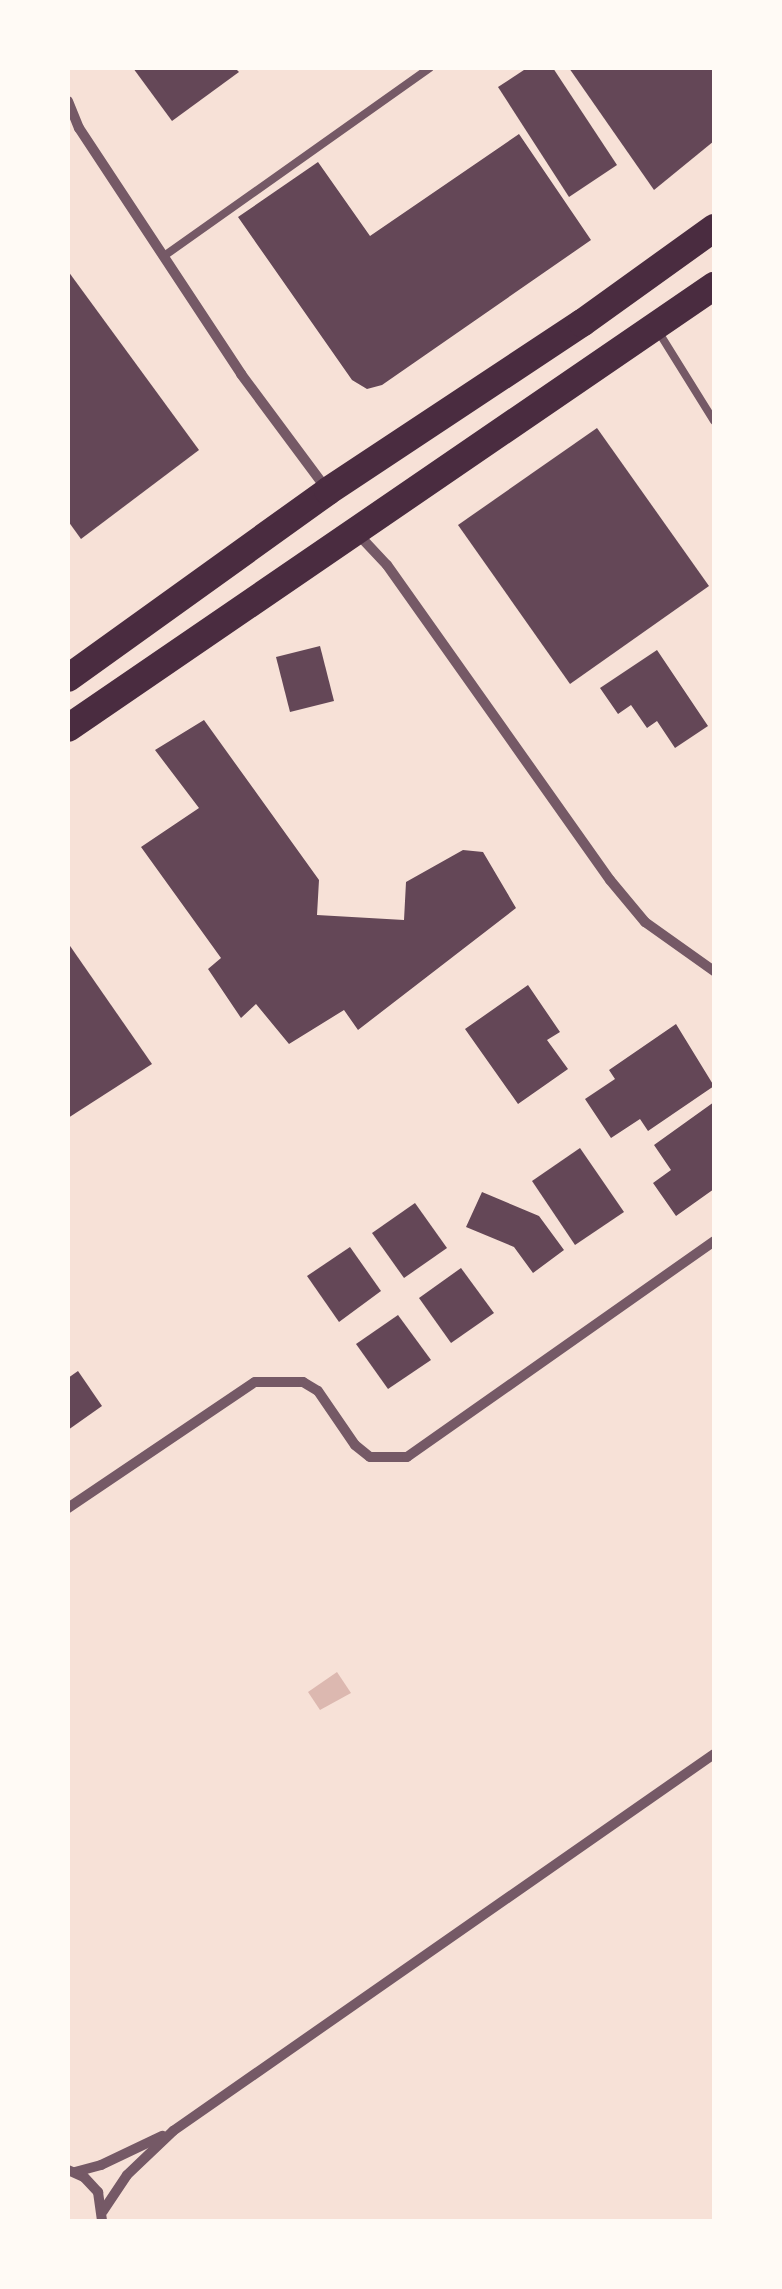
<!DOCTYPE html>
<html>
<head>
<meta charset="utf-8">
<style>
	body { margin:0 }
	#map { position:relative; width:782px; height:2289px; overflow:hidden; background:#f7e1d7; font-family:"Source Serif 4",serif }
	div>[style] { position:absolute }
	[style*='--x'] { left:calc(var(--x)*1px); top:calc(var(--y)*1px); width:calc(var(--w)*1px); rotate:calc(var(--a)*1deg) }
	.water>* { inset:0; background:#dcb8b0 }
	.building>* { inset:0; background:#644757 }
	.service>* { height:8px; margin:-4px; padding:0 4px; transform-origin:4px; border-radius:4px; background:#755966 }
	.minor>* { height:10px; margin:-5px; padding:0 5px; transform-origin:5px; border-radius:5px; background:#755966 }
	.trunk>* { height:28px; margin:-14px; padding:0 14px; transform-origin:14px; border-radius:14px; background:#4a2c40 }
	span { translate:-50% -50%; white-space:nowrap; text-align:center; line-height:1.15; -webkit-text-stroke:8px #fffaf5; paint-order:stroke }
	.frame { position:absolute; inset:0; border:70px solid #fffaf5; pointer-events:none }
</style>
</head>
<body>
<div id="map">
	<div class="water">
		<div style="clip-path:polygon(337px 1672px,351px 1693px,320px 1710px,308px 1692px)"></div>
	</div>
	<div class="building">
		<div style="clip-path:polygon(133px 68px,235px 68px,239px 72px,172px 121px)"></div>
		<div style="clip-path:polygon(527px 68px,553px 68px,617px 165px,569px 197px,498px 87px)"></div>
		<div style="clip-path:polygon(569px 68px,714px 68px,714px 141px,654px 190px)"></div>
		<div style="clip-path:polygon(519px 134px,591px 240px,382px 385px,367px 389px,352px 380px,238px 217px,318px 162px,370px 236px)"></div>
		<div style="clip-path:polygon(68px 271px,199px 450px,81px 539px,68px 521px)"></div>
		<div style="clip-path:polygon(597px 428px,709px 586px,570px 684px,458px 525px)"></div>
		<div style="clip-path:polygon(320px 646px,334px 701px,290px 712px,276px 657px)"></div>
		<div style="clip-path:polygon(657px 650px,708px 726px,675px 748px,657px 721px,647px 728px,631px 705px,618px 714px,600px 688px)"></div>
		<div style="clip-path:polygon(204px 720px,319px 880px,317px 915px,404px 920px,406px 882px,463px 850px,483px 852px,516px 908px,358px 1030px,344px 1010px,289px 1044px,256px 1004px,241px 1018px,208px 969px,221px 958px,141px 847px,199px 808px,155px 750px)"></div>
		<div style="clip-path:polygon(68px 943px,152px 1064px,68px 1118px)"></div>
		<div style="clip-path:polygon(528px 985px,560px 1032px,547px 1040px,568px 1069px,518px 1104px,465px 1029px)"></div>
		<div style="clip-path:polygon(676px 1024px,714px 1086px,648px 1131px,640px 1119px,611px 1138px,585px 1099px,615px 1079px,609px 1070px)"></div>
		<div style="clip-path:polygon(714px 1102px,714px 1189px,676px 1216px,653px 1183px,671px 1170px,654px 1145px)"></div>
		<div style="clip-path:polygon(580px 1148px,624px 1212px,575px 1245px,532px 1181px)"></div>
		<div style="clip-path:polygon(482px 1192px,539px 1216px,564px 1250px,533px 1273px,514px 1247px,466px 1227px)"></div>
		<div style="clip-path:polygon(415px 1203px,447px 1248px,404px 1278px,372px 1233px)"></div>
		<div style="clip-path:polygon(350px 1247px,381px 1291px,339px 1322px,307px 1276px)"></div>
		<div style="clip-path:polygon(461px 1268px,494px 1313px,451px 1343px,419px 1298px)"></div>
		<div style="clip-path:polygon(398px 1315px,431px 1360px,388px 1389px,356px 1344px)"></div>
		<div style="clip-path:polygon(78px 1371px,102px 1406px,68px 1430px,68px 1378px)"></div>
	</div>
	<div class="service">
		<div style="--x:164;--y:256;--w:326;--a:-35.3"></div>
		<div style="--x:658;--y:331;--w:106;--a:58.1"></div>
	</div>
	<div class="minor">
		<div style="--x:68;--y:101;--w:29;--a:68"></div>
		<div style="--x:79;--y:128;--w:295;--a:56.6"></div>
		<div style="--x:241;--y:374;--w:144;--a:53.4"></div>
		<div style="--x:356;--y:532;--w:45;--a:46.8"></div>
		<div style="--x:387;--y:565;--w:386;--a:54.7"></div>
		<div style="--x:610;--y:880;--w:55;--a:50.2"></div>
		<div style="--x:645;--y:922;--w:85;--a:35.4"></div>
		<div style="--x:68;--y:1508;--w:225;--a:-34"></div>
		<div style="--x:255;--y:1382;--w:48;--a:0"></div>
		<div style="--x:303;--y:1382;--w:17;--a:31"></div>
		<div style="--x:318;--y:1391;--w:65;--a:55.6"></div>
		<div style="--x:355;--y:1445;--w:19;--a:39"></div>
		<div style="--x:370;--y:1457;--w:37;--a:0"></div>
		<div style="--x:407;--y:1457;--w:375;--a:-35.1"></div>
		<div style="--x:68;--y:2170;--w:17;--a:24"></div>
		<div style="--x:84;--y:2177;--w:21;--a:47"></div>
		<div style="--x:98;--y:2192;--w:30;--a:82"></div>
		<div style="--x:75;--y:2172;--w:27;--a:-15"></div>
		<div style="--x:101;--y:2165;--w:68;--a:-25.4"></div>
		<div style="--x:103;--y:2211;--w:43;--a:-56.3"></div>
		<div style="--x:127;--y:2175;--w:64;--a:-43.7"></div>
		<div style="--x:173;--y:2131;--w:659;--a:-34.87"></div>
	</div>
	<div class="trunk">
		<div style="--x:68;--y:678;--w:320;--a:-35.7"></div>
		<div style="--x:328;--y:491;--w:305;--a:-33.5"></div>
		<div style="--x:582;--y:323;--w:163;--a:-35.7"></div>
		<div style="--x:68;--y:728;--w:783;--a:-34.38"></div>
	</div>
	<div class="frame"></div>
</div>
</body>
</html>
